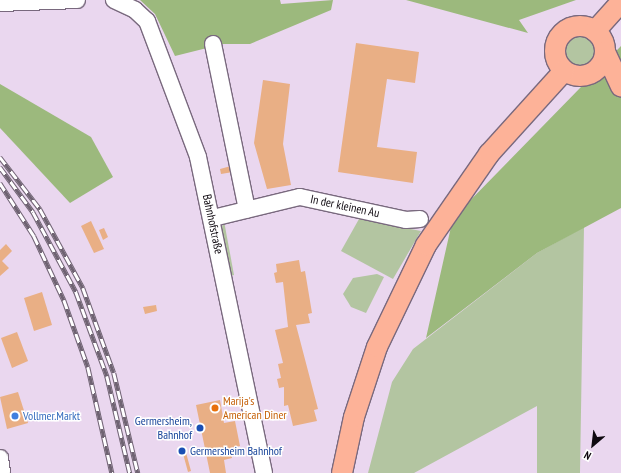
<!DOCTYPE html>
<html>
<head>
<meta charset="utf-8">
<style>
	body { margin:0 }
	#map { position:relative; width:621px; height:473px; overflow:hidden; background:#ead7ef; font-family:"PT Sans Narrow",sans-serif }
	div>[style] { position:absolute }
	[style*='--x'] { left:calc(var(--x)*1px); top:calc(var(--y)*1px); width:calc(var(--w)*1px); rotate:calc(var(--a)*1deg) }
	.green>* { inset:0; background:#b3c5a1 }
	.round { border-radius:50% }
	.forest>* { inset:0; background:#9cb97d }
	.building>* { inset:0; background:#e9af85 }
	.roads { filter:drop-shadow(1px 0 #79697e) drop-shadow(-1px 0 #79697e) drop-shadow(0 1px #79697e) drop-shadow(0 -1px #79697e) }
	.minor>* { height:16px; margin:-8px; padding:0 8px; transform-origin:8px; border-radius:8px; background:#fff }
	.major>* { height:20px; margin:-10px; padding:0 10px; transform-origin:10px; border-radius:10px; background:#fdb298 }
	.major>.ring { margin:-10px; padding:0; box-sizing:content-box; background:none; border:20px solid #fdb298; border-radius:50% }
	.rail>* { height:4.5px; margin-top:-2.25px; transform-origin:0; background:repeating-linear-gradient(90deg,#fff 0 9px,#6f6372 0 18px); box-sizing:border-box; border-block:1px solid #6f6372 }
	.dots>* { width:11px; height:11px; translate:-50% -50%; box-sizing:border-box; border:2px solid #fff; border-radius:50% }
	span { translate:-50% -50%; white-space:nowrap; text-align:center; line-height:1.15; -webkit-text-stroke:3px #fff; paint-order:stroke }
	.street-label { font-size:12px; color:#0f0910 }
	.food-label { font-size:12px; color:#c56008 }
	.left { translate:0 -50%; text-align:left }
	.shop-label { font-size:12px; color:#366cbe }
	.transit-label { font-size:12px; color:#164399 }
	.right { translate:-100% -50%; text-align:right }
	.north { position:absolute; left:573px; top:425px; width:40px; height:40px; -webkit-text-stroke:3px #fff; paint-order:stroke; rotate:208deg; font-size:11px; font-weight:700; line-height:16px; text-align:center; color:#0f0910 }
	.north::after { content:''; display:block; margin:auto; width:14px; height:18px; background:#0f0910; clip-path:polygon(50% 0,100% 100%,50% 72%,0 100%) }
</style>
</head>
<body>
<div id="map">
	<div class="green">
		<div class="round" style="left:563px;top:34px;width:34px;height:34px"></div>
		<div style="clip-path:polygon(359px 219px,421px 231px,393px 279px,341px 251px)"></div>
		<div style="clip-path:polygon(224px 221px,234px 275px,230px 276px,221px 230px)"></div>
		<div style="clip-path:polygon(584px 227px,580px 473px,537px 473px,537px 406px,414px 473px,368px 473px,392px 382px,413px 349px,537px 253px)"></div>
		<div style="clip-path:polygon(377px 274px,384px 277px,366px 313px,351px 307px,343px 294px,353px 278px)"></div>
	</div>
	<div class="forest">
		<div style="clip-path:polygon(140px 0,280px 0,281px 4px,333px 0,331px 10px,250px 44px,223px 44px,175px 56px,155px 14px)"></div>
		<div style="clip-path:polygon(406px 0,576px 0,519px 20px,528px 33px)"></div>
		<div style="clip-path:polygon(621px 46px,621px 208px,537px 253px,426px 338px,453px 218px)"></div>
		<div style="clip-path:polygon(0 84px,91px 137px,113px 177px,70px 203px,0 128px)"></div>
	</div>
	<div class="building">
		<div style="clip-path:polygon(356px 43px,419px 52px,415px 83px,387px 79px,377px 147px,417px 152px,413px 183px,338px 172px)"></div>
		<div style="clip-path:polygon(263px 80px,290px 84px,283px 144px,291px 185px,267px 189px,254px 143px)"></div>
		<div style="clip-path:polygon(231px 166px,233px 172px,221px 174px,220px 169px)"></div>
		<div style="clip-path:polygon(91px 221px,104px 249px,94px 253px,81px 226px)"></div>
		<div style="clip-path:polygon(104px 228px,108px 237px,103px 240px,99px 230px)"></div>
		<div style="clip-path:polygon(6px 244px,12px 251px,2px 261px,9px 268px,0 276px,0 250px)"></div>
		<div style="clip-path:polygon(299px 260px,301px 272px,305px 271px,312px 313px,308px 314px,310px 323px,296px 325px,318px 409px,314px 410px,317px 421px,293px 426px,288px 405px,284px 406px,284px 387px,279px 388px,277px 379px,281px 378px,278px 364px,283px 363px,275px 330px,288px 327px,283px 282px,276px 283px,274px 273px,277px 272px,276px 264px)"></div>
		<div style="clip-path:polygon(42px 292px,52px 325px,34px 331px,24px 298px)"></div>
		<div style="clip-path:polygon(156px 305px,157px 311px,145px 314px,143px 307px)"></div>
		<div style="clip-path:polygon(17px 332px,28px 361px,12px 368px,1px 338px)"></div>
		<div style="clip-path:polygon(18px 392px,28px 423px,7px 429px,0 397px)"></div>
		<div style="clip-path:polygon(220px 400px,224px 423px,235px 421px,240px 446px,230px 448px,232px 458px,224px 460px,226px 473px,210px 473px,196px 405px)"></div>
		<div style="clip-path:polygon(185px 449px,191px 471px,188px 472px,182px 450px)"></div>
	</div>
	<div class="roads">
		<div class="minor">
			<div style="--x:114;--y:0;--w:23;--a:25"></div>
			<div style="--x:135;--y:10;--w:16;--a:43"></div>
			<div style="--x:147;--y:21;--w:145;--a:69.4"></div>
			<div style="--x:198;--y:157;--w:323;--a:78.2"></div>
			<div style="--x:0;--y:3;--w:77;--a:-2.2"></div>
			<div style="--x:213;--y:44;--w:169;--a:78.4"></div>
			<div style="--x:213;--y:218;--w:89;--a:-13.6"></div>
			<div style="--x:300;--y:197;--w:108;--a:12.2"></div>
			<div style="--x:406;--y:220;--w:14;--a:-4"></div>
			<div style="--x:0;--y:458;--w:15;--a:82"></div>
		</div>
		<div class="major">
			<div class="ring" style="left:555px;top:26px;width:30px;height:30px"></div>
			<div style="--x:595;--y:31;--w:39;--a:-48"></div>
			<div style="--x:605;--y:52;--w:38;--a:65"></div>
			<div style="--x:342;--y:473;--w:57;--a:-77.9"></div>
			<div style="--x:354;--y:417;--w:74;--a:-71.8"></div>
			<div style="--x:377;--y:347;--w:113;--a:-64.3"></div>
			<div style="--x:426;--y:245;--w:111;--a:-55.3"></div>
			<div style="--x:489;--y:154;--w:112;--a:-47.9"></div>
		</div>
	</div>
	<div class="rail">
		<div style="--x:0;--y:157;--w:66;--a:52.4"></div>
		<div style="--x:40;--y:209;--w:90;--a:61.4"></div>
		<div style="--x:83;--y:288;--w:90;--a:70"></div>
		<div style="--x:114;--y:373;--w:103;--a:76.5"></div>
		<div style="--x:0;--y:167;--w:56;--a:53.7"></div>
		<div style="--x:33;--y:212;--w:91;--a:61.7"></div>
		<div style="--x:76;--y:292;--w:90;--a:69.7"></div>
		<div style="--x:107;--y:376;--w:100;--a:76.7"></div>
		<div style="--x:0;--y:183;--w:63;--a:57.3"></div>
		<div style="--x:34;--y:236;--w:71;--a:64.9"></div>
		<div style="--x:64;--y:300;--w:71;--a:70.3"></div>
		<div style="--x:88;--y:367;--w:109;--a:77.2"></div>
	</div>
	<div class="dots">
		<div style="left:215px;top:408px;background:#e8710a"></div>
		<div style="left:15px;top:416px;background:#3f7fe0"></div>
		<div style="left:200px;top:428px;background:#1a4fb4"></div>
		<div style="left:182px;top:451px;background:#1a4fb4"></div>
	</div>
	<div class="street-label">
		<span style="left:345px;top:206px;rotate:12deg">In der kleinen Au</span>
		<span style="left:213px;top:224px;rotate:78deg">Bahnhofstraße</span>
	</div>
	<div class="food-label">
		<span class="left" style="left:223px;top:408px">Marija's<br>American Diner</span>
	</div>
	<div class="shop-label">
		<span class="left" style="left:23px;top:416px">Vollmer.Markt</span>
	</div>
	<div class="transit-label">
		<span class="right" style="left:192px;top:428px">Germersheim,<br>Bahnhof</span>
		<span class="left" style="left:190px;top:451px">Germersheim Bahnhof</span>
	</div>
	<div class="north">N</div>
</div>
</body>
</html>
